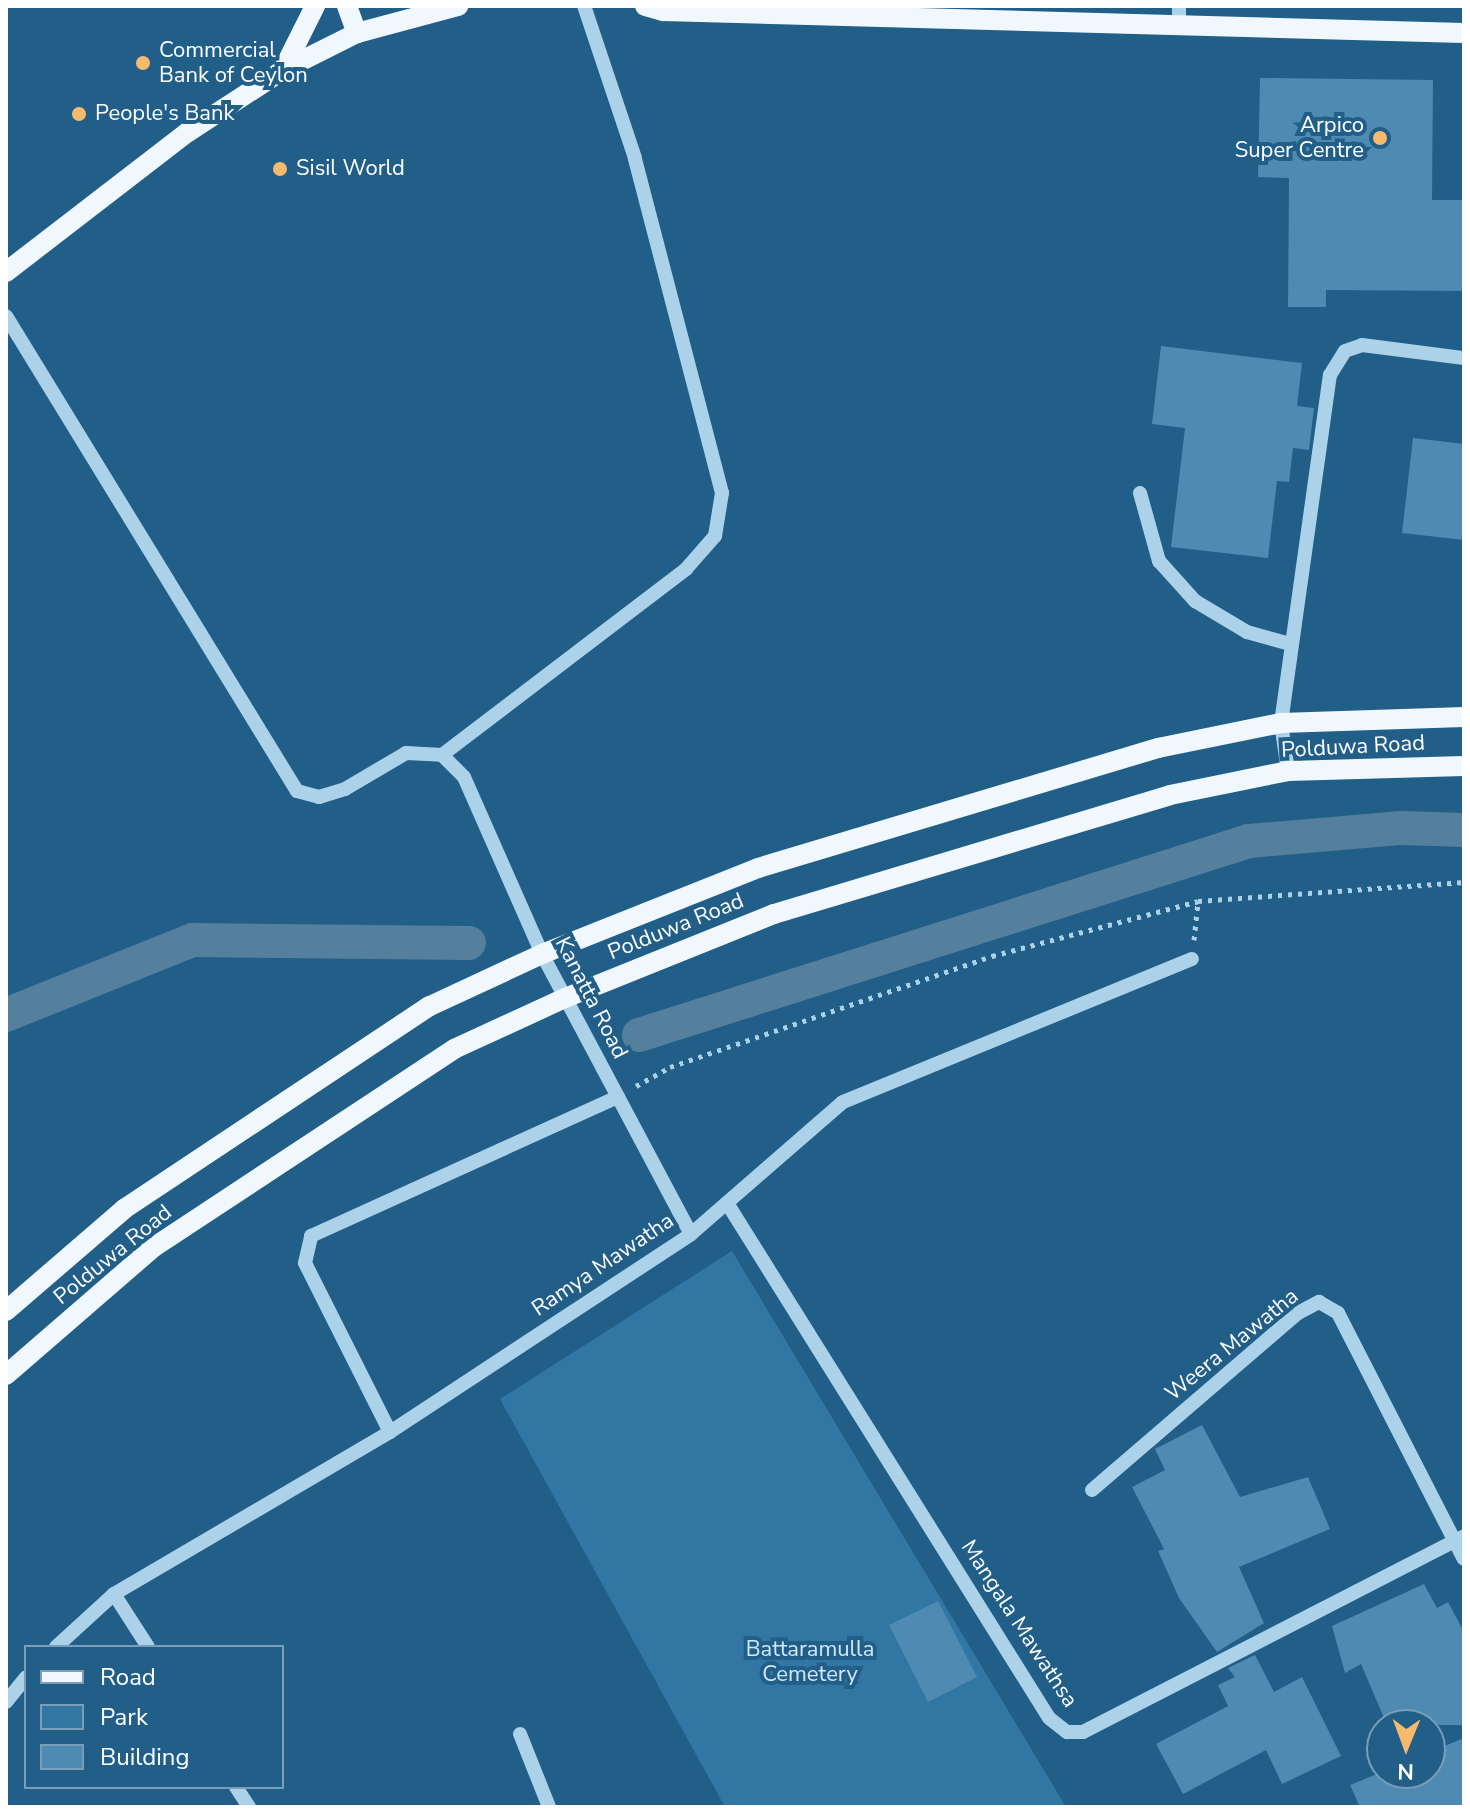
<!DOCTYPE html>
<html>
<head>
<meta charset="utf-8">
<style>
	body { margin:0 }
	#map { position:relative; width:1470px; height:1813px; overflow:hidden; background:#215e88; font-family:"Nunito Sans",sans-serif }
	div>[style] { position:absolute }
	[style*='--x'] { left:calc(var(--x)*1px); top:calc(var(--y)*1px); width:calc(var(--w)*1px); rotate:calc(var(--a)*1deg) }
	.green>* { inset:0; background:#3277a4 }
	.canal>* { height:34px; margin:-17px; padding:0 17px; transform-origin:17px; border-radius:17px; background:#55809d }
	.building>* { inset:0; background:#4e8ab2 }
	.path>* { height:5px; margin-top:-2.5px; transform-origin:0; background:repeating-linear-gradient(90deg,#acd2ea 0 4px,transparent 0 10px) }
	.minor>* { height:14px; margin:-7px; padding:0 7px; transform-origin:7px; border-radius:7px; background:#acd2ea }
	.major>* { height:20px; margin:-10px; padding:0 10px; transform-origin:10px; border-radius:10px; background:#f0f8fe }
	.dots>* { width:22px; height:22px; translate:-50% -50%; box-sizing:border-box; border:4px solid #215e88; border-radius:50% }
	span { translate:-50% -50%; white-space:nowrap; text-align:center; line-height:1.15; -webkit-text-stroke:8px #215e88; paint-order:stroke }
	.poi-label { font-size:22px; color:#fff }
	.left { translate:0 -50%; text-align:left }
	.right { translate:-100% -50%; text-align:right }
	.street-label { font-size:22px; color:#fff }
	.park-label { font-size:22px; color:#d1e8f8 }
	.frame { position:absolute; inset:0; border:8px solid #fff; pointer-events:none }
	.legend { position:absolute; left:24px; top:1645px; width:260px; height:144px; box-sizing:border-box; background:#215e88; border:2px solid #7a9eb8; margin:0; padding:10px 14px; list-style:none; font-size:24px; color:#fff }
	.legend li { display:flex; align-items:center; gap:16px; height:40px }
	.legend b { width:40px; border:2px solid #7a9eb8 }
	.north { position:absolute; left:1366px; top:1709px; width:80px; height:80px; box-sizing:border-box; background:#215e88; border:2px solid #7a9eb8; border-radius:50%; rotate:181deg; font-size:22px; font-weight:700; line-height:32px; text-align:center; color:#fff }
	.north::after { content:''; display:block; margin:auto; width:28px; height:36px; background:#f6ba6e; clip-path:polygon(50% 0,100% 100%,50% 72%,0 100%) }
</style>
</head>
<body>
<div id="map">
	<div class="green">
		<div style="clip-path:polygon(732px 1251px,1066px 1807px,725px 1807px,500px 1399px)"></div>
	</div>
	<div class="canal">
		<div style="--x:6;--y:1015;--w:201;--a:-21.9"></div>
		<div style="--x:193;--y:940;--w:276;--a:0.6"></div>
		<div style="--x:639;--y:1035;--w:640;--a:-17.64"></div>
		<div style="--x:1249;--y:841;--w:153;--a:-4.9"></div>
		<div style="--x:1401;--y:828;--w:63;--a:1.8"></div>
	</div>
	<div class="building">
		<div style="clip-path:polygon(1260px 78px,1433px 80px,1432px 200px,1464px 200px,1464px 291px,1326px 290px,1326px 307px,1288px 307px,1289px 178px,1258px 177px)"></div>
		<div style="clip-path:polygon(1161px 346px,1302px 363px,1297px 406px,1314px 408px,1309px 450px,1293px 448px,1289px 482px,1277px 481px,1268px 558px,1171px 547px,1185px 428px,1152px 424px)"></div>
		<div style="clip-path:polygon(1413px 438px,1464px 444px,1464px 540px,1402px 533px)"></div>
		<div style="clip-path:polygon(1202px 1425px,1240px 1497px,1308px 1477px,1330px 1529px,1239px 1567px,1264px 1623px,1217px 1652px,1179px 1598px,1158px 1551px,1164px 1549px,1132px 1487px,1165px 1470px,1155px 1449px)"></div>
		<div style="clip-path:polygon(1424px 1584px,1437px 1608px,1448px 1602px,1464px 1632px,1464px 1725px,1387px 1725px,1361px 1664px,1345px 1673px,1332px 1626px)"></div>
		<div style="clip-path:polygon(938px 1601px,977px 1677px,928px 1702px,889px 1625px)"></div>
		<div style="clip-path:polygon(1255px 1655px,1274px 1692px,1302px 1677px,1341px 1756px,1282px 1784px,1266px 1750px,1183px 1794px,1156px 1744px,1228px 1706px,1218px 1685px,1235px 1677px,1228px 1668px)"></div>
		<div style="clip-path:polygon(1464px 1738px,1464px 1807px,1360px 1807px,1350px 1785px,1382px 1772px,1430px 1773px,1430px 1752px)"></div>
	</div>
	<div class="path">
		<div style="--x:1194;--y:940;--w:39;--a:-84"></div>
		<div style="--x:636;--y:1086;--w:39;--a:-29"></div>
		<div style="--x:670;--y:1067;--w:341;--a:-19"></div>
		<div style="--x:992;--y:956;--w:213;--a:-14.9"></div>
		<div style="--x:1198;--y:901;--w:267;--a:-4.1"></div>
	</div>
	<div class="minor">
		<div style="--x:1179;--y:25;--w:19;--a:-90"></div>
		<div style="--x:6;--y:316;--w:557;--a:58.51"></div>
		<div style="--x:297;--y:791;--w:23;--a:15"></div>
		<div style="--x:319;--y:797;--w:27;--a:-17"></div>
		<div style="--x:345;--y:789;--w:71;--a:-30.5"></div>
		<div style="--x:406;--y:753;--w:36;--a:3"></div>
		<div style="--x:442;--y:755;--w:31;--a:45"></div>
		<div style="--x:464;--y:777;--w:193;--a:66.2"></div>
		<div style="--x:542;--y:954;--w:317;--a:62"></div>
		<div style="--x:1140;--y:493;--w:71;--a:74.4"></div>
		<div style="--x:1159;--y:561;--w:54;--a:48"></div>
		<div style="--x:1195;--y:601;--w:61;--a:30.8"></div>
		<div style="--x:1247;--y:632;--w:45;--a:15.6"></div>
		<div style="--x:442;--y:755;--w:307;--a:-37.3"></div>
		<div style="--x:686;--y:569;--w:44;--a:-48.7"></div>
		<div style="--x:715;--y:536;--w:44;--a:-80.8"></div>
		<div style="--x:722;--y:493;--w:346;--a:-104.6"></div>
		<div style="--x:635;--y:158;--w:160;--a:-108.5"></div>
		<div style="--x:1288;--y:771;--w:49;--a:-98.3"></div>
		<div style="--x:1281;--y:723;--w:351;--a:-82"></div>
		<div style="--x:1330;--y:375;--w:28;--a:-58"></div>
		<div style="--x:1345;--y:351;--w:18;--a:-19"></div>
		<div style="--x:1362;--y:345;--w:103;--a:7.3"></div>
		<div style="--x:727;--y:1203;--w:607;--a:57.98"></div>
		<div style="--x:1049;--y:1718;--w:23;--a:38"></div>
		<div style="--x:1067;--y:1732;--w:16;--a:0"></div>
		<div style="--x:1083;--y:1732;--w:428;--a:-27.2"></div>
		<div style="--x:390;--y:1432;--w:189;--a:-116.7"></div>
		<div style="--x:305;--y:1263;--w:28;--a:-77"></div>
		<div style="--x:311;--y:1236;--w:337;--a:-24.4"></div>
		<div style="--x:1092;--y:1490;--w:272;--a:-40.7"></div>
		<div style="--x:1298;--y:1313;--w:24;--a:-28"></div>
		<div style="--x:1319;--y:1302;--w:22;--a:30"></div>
		<div style="--x:1338;--y:1313;--w:276;--a:62.9"></div>
		<div style="--x:114;--y:1594;--w:63;--a:57.3"></div>
		<div style="--x:56;--y:1647;--w:79;--a:-42.4"></div>
		<div style="--x:114;--y:1594;--w:320;--a:-30.4"></div>
		<div style="--x:390;--y:1432;--w:360;--a:-33.3"></div>
		<div style="--x:691;--y:1234;--w:201;--a:-41"></div>
		<div style="--x:843;--y:1102;--w:377;--a:-22.3"></div>
		<div style="--x:6;--y:1702;--w:32;--a:-51"></div>
		<div style="--x:520;--y:1734;--w:79;--a:68.3"></div>
		<div style="--x:236;--y:1787;--w:24;--a:57"></div>
	</div>
	<div class="major">
		<div style="--x:347;--y:6;--w:29;--a:70"></div>
		<div style="--x:645;--y:6;--w:19;--a:16"></div>
		<div style="--x:663;--y:11;--w:801;--a:1.57"></div>
		<div style="--x:283;--y:70;--w:72;--a:-63.4"></div>
		<div style="--x:6;--y:272;--w:230;--a:-37.6"></div>
		<div style="--x:188;--y:132;--w:113;--a:-33.1"></div>
		<div style="--x:283;--y:70;--w:83;--a:-26.6"></div>
		<div style="--x:357;--y:33;--w:105;--a:-15"></div>
		<div style="--x:6;--y:1311;--w:156;--a:-40.8"></div>
		<div style="--x:124;--y:1209;--w:367;--a:-33.6"></div>
		<div style="--x:430;--y:1006;--w:123;--a:-24.9"></div>
		<div style="--x:542;--y:954;--w:232;--a:-21.7"></div>
		<div style="--x:758;--y:868;--w:418;--a:-16.7"></div>
		<div style="--x:1158;--y:748;--w:126;--a:-11.5"></div>
		<div style="--x:1281;--y:723;--w:183;--a:-1.9"></div>
		<div style="--x:6;--y:1375;--w:196;--a:-40.9"></div>
		<div style="--x:154;--y:1247;--w:359;--a:-33.4"></div>
		<div style="--x:454;--y:1049;--w:122;--a:-24.7"></div>
		<div style="--x:565;--y:998;--w:225;--a:-21.9"></div>
		<div style="--x:774;--y:914;--w:413;--a:-16.7"></div>
		<div style="--x:1170;--y:795;--w:120;--a:-11.5"></div>
		<div style="--x:1288;--y:771;--w:176;--a:-1.6"></div>
	</div>
	<div class="dots">
		<div style="left:143px;top:63px;background:#f6ba6e"></div>
		<div style="left:79px;top:114px;background:#f6ba6e"></div>
		<div style="left:1380px;top:138px;background:#f6ba6e"></div>
		<div style="left:280px;top:169px;background:#f6ba6e"></div>
	</div>
	<div class="poi-label">
		<span class="left" style="left:159px;top:63px">Commercial<br>Bank of Ceylon</span>
		<span class="left" style="left:95px;top:114px">People's Bank</span>
		<span class="right" style="left:1364px;top:138px">Arpico<br>Super Centre</span>
		<span class="left" style="left:296px;top:169px">Sisil World</span>
	</div>
	<div class="street-label">
		<span style="left:1353px;top:747px;rotate:-3deg">Polduwa Road</span>
		<span style="left:676px;top:927px;rotate:-22deg">Polduwa Road</span>
		<span style="left:591px;top:998px;rotate:63deg">Kanatta Road</span>
		<span style="left:113px;top:1255px;rotate:-39deg">Polduwa Road</span>
		<span style="left:603px;top:1265px;rotate:-34deg">Ramya Mawatha</span>
		<span style="left:1232px;top:1345px;rotate:-39deg">Weera Mawatha</span>
		<span style="left:1019px;top:1624px;rotate:57deg">Mangala Mawathsa</span>
	</div>
	<div class="park-label">
		<span style="left:810px;top:1662px">Battaramulla<br>Cemetery</span>
	</div>
	<div class="frame"></div>
	<ul class="legend">
	<li><b style="height:10px;background:#f0f8fe"></b>Road</li>
	<li><b style="height:22px;background:#3277a4"></b>Park</li>
	<li><b style="height:22px;background:#4e8ab2"></b>Building</li>
	</ul>
	<div class="north">N</div>
</div>
</body>
</html>
